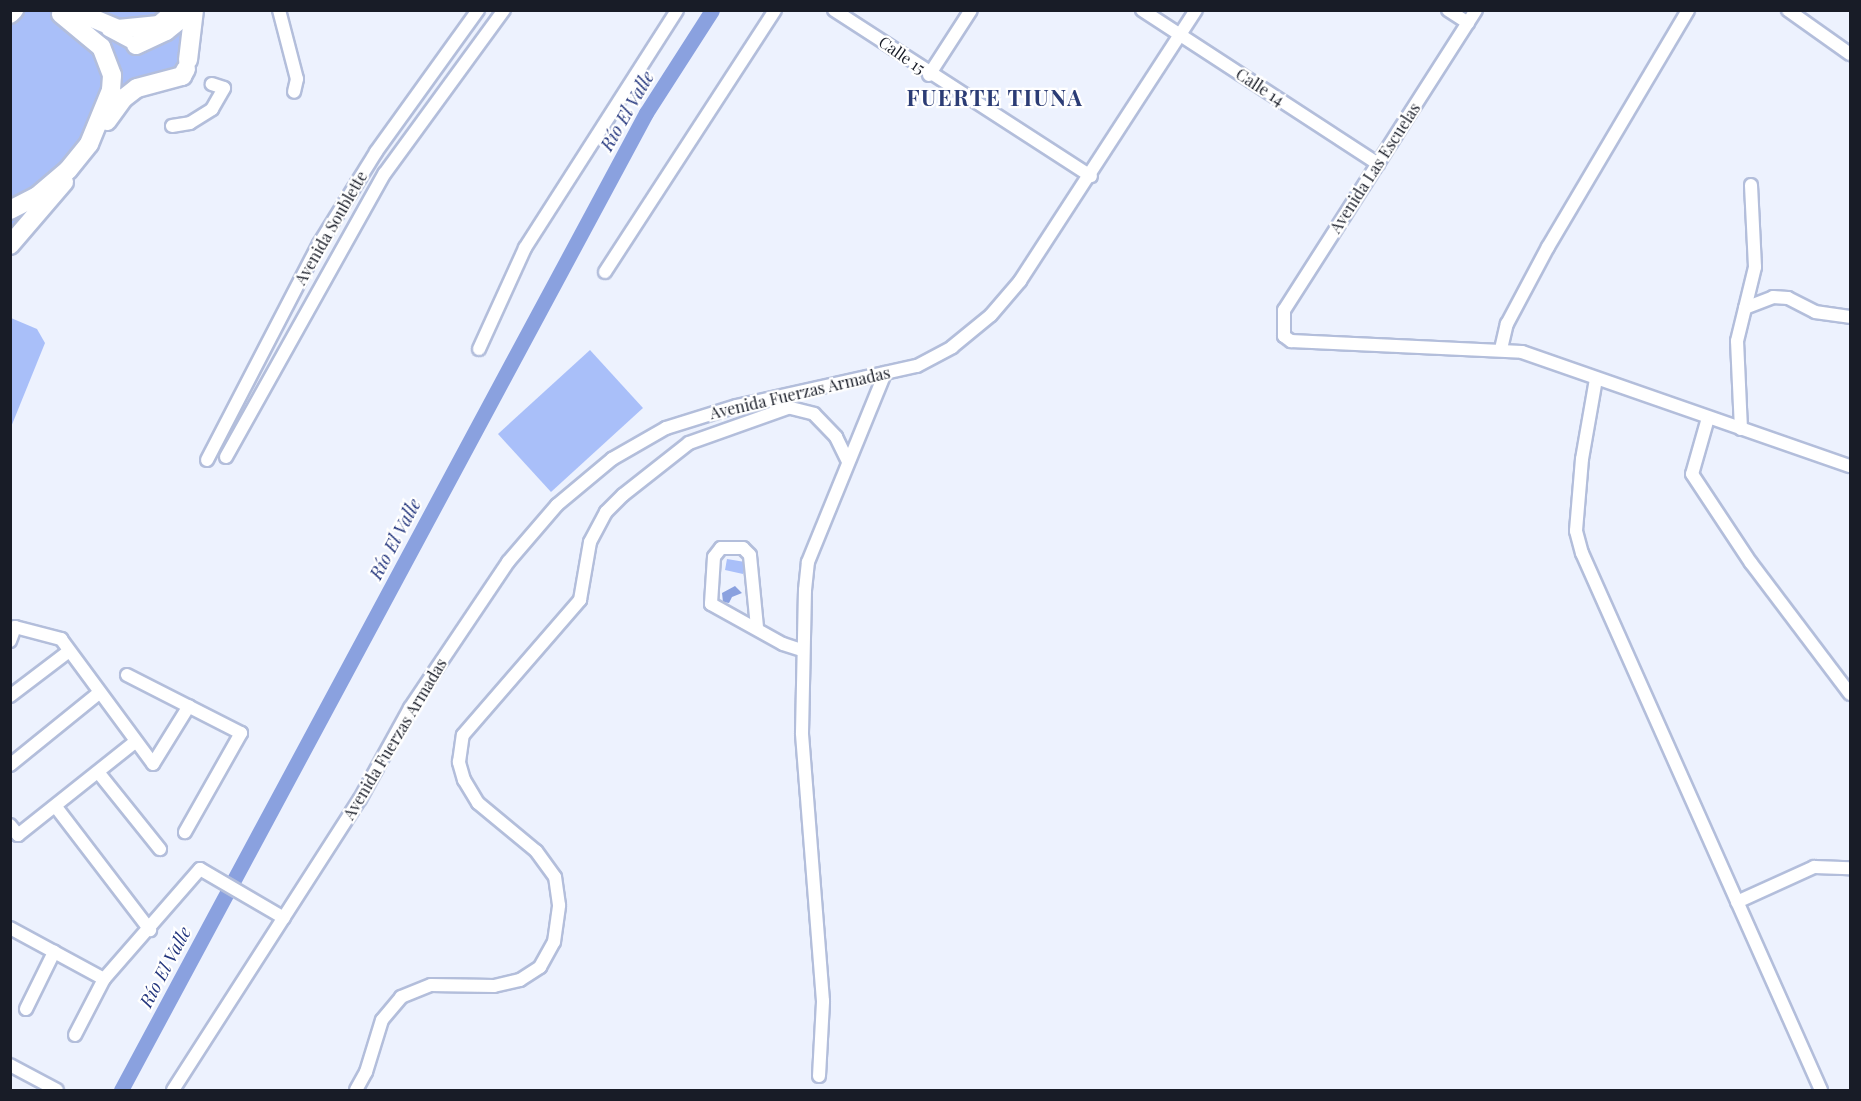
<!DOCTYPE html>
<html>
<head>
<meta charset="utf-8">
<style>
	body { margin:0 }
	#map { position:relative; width:1861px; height:1101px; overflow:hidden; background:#edf2fe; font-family:"Playfair Display",serif }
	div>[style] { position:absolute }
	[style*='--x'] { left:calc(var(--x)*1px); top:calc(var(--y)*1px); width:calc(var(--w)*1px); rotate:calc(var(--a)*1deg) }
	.green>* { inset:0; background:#a9bff9 }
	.water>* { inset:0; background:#8aa1df }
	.river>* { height:15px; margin:-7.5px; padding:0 7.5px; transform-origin:7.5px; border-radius:7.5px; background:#8aa1df }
	.roads { filter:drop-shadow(2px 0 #b3bedb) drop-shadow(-2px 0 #b3bedb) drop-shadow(0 2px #b3bedb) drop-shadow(0 -2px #b3bedb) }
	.minor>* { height:12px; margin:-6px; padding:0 6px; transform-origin:6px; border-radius:6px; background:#fff }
	.highway>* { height:18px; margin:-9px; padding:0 9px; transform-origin:9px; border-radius:9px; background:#fff }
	span { translate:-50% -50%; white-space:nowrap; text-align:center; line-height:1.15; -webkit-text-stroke:4.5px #fff; paint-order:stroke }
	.street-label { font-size:16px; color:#181c27 }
	.water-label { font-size:18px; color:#23357d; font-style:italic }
	.district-label { font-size:22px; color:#2b3c75; font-weight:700; letter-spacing:1.5px }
	.frame { position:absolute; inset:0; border:12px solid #181c27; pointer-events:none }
</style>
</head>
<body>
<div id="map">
	<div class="green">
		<div style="clip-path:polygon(14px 10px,194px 11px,186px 69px,124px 98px,11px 245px,11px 14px)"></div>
		<div style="clip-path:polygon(11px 318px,37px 329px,45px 343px,11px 427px)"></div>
		<div style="clip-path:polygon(590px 350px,643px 408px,551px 492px,498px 434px)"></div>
		<div style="clip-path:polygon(727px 559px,745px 562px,743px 574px,725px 570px)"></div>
	</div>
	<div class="water">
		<div style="clip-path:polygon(735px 586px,742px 593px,732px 597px,729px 603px,723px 602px,722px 593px)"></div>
	</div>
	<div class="river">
		<div style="--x:121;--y:1090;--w:1109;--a:-61.75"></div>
		<div style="--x:646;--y:113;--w:122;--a:-57.3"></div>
	</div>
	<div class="roads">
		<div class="minor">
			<div style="--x:279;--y:10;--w:71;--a:75.4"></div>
			<div style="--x:297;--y:79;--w:13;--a:103"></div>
			<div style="--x:834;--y:10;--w:306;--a:32.9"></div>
			<div style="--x:1142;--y:10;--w:282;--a:33.1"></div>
			<div style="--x:1448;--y:10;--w:24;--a:33"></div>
			<div style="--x:1476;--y:10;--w:356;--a:122.6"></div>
			<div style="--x:1284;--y:310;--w:26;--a:90"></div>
			<div style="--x:1284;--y:336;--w:9;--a:36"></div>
			<div style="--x:1291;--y:341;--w:231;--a:2.7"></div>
			<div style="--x:1522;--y:352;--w:347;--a:19.2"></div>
			<div style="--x:1788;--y:10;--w:76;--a:35.4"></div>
			<div style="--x:108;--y:30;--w:32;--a:28"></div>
			<div style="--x:929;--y:75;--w:77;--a:-57.1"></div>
			<div style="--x:172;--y:126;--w:18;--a:-9"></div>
			<div style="--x:190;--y:123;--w:26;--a:-32"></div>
			<div style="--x:212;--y:109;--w:24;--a:-60"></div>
			<div style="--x:224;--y:88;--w:13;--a:-162"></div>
			<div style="--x:605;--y:272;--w:312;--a:-57"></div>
			<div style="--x:1745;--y:308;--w:30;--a:-21"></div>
			<div style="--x:1773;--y:297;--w:15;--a:4"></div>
			<div style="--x:1788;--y:298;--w:30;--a:27"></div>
			<div style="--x:1815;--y:312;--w:35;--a:8"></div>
			<div style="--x:479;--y:349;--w:111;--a:-65.5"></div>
			<div style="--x:525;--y:248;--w:282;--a:-57.4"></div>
			<div style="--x:1501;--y:349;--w:26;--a:-77"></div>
			<div style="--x:1507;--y:324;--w:87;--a:-62"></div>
			<div style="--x:1548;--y:247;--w:275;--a:-59.4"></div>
			<div style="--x:1596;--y:379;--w:81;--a:99.9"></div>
			<div style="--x:1582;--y:459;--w:72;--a:94.8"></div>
			<div style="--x:1576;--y:531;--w:23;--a:75"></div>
			<div style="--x:1582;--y:553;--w:588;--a:66.01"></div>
			<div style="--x:783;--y:406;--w:32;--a:14"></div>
			<div style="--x:814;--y:414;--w:32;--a:46"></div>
			<div style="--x:836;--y:437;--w:28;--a:64"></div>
			<div style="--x:1708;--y:418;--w:58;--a:105.9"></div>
			<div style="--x:1692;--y:474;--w:107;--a:56.5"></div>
			<div style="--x:1751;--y:563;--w:164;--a:52.9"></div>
			<div style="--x:1741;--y:429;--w:88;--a:-92.6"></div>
			<div style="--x:1737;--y:341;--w:76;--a:-76.3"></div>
			<div style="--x:1755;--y:267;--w:82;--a:-92.8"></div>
			<div style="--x:226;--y:457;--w:325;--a:-60.8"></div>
			<div style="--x:385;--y:173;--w:202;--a:-53.9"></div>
			<div style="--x:207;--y:460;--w:243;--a:-62.6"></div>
			<div style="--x:319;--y:244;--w:108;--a:-58.2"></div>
			<div style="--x:376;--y:152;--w:175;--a:-54.3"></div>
			<div style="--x:757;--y:627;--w:72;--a:-95.6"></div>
			<div style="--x:750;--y:555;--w:10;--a:-135"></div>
			<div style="--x:743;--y:548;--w:22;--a:180"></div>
			<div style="--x:721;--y:548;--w:11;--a:128"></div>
			<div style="--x:714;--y:557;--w:47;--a:93.7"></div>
			<div style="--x:711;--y:604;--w:82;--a:29.1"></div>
			<div style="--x:783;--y:644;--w:19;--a:18"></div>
			<div style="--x:10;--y:641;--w:15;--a:-70"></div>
			<div style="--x:15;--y:627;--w:48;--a:14.6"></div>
			<div style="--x:61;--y:639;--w:155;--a:53.6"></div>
			<div style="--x:153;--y:764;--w:68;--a:-58.2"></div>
			<div style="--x:127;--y:675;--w:128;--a:27"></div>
			<div style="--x:241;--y:733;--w:114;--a:119.5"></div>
			<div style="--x:10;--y:696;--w:74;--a:-37.3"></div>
			<div style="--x:10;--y:765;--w:114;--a:-39"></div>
			<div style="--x:98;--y:772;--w:99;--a:51.2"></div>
			<div style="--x:56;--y:807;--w:155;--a:52.6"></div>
			<div style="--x:10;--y:825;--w:13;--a:51"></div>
			<div style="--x:18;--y:835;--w:149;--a:-38.5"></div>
			<div style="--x:1737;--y:902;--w:85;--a:-24.4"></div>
			<div style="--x:1814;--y:867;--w:36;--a:2"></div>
			<div style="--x:10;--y:928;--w:107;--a:28.5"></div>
			<div style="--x:26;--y:1009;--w:64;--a:-63.8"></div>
			<div style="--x:75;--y:1035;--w:63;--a:-62.6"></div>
			<div style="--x:104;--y:979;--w:146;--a:-48.9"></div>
			<div style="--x:200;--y:869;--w:97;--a:30.3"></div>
			<div style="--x:10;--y:1065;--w:53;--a:28"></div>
			<div style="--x:819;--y:1076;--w:75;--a:-86.9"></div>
			<div style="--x:823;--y:1001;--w:269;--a:-94.5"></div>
			<div style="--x:802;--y:733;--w:143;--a:-88.8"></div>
			<div style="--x:805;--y:590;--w:28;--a:-84"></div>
			<div style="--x:808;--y:562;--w:204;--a:-67.8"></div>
			<div style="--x:173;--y:1090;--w:346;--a:-57.3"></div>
			<div style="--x:360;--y:799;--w:104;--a:-61.2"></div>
			<div style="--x:410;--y:708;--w:176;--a:-56.1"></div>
			<div style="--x:508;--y:562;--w:75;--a:-49.3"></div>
			<div style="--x:557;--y:505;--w:72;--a:-39.9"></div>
			<div style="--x:612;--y:459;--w:62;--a:-29.9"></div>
			<div style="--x:666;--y:428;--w:73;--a:-17.4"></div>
			<div style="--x:736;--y:406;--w:185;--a:-12.5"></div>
			<div style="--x:917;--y:366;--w:40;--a:-28"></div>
			<div style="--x:952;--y:347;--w:50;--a:-39.4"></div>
			<div style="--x:991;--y:315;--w:45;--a:-49.5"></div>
			<div style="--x:1020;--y:281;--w:323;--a:-57"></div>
			<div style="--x:356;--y:1090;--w:21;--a:-61"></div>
			<div style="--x:366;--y:1072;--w:54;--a:-72.9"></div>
			<div style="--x:382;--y:1020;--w:30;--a:-50"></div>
			<div style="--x:401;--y:997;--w:32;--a:-22"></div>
			<div style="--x:431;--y:985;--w:63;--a:0.9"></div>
			<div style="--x:494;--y:986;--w:27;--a:-13"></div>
			<div style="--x:520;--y:980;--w:24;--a:-33"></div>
			<div style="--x:540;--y:967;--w:29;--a:-61"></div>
			<div style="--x:554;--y:942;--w:37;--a:-82"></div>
			<div style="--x:559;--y:905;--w:28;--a:-98"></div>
			<div style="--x:555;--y:877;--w:32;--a:-126"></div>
			<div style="--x:536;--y:851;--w:75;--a:-140.4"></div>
			<div style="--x:478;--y:803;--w:27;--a:-121"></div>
			<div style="--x:464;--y:780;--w:19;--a:-106"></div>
			<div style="--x:459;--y:762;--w:27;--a:-82"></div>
			<div style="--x:463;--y:735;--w:179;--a:-49.1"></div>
			<div style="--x:580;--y:600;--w:59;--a:-80.2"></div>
			<div style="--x:590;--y:542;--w:34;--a:-62"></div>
			<div style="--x:606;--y:512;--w:24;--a:-45"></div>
			<div style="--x:623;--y:495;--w:84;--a:-38.2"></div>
			<div style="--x:689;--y:443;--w:105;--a:-19.5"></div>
		</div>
		<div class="highway">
			<div style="--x:73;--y:10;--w:49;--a:22.9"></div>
			<div style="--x:118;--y:29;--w:41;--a:-5.6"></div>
			<div style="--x:159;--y:25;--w:23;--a:-41"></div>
			<div style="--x:10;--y:14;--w:6;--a:-45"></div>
			<div style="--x:136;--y:45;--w:33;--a:-25"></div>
			<div style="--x:166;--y:31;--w:33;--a:-39"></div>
			<div style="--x:188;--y:60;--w:50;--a:-83.2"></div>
			<div style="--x:107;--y:121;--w:29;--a:-54"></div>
			<div style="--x:124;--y:98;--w:16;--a:-38"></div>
			<div style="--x:137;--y:88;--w:47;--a:-14.9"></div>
			<div style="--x:182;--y:76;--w:8;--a:-60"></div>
			<div style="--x:10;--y:210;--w:29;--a:-27"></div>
			<div style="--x:36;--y:197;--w:42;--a:-40.2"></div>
			<div style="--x:68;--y:170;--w:33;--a:-51"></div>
			<div style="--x:89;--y:144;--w:58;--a:-67.8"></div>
			<div style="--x:111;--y:90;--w:15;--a:-86"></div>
			<div style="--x:112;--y:75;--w:30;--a:-111"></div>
			<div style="--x:101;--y:47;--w:52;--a:-140.5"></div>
			<div style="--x:10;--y:245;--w:83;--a:-49.4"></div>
		</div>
	</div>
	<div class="street-label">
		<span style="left:902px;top:55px;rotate:35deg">Calle 15</span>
		<span style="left:1260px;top:87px;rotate:33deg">Calle 14</span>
		<span style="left:1375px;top:168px;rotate:-57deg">Avenida Las Escuelas</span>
		<span style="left:331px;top:228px;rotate:-60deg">Avenida Soublette</span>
		<span style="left:800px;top:393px;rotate:-13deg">Avenida Fuerzas Armadas</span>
		<span style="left:395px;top:739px;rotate:-59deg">Avenida Fuerzas Armadas</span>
	</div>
	<div class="water-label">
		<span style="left:627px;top:111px;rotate:-60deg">Río El Valle</span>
		<span style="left:395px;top:539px;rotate:-62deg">Río El Valle</span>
		<span style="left:165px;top:967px;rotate:-62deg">Río El Valle</span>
	</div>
	<div class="district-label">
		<span style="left:995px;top:98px">FUERTE TIUNA</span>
	</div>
	<div class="frame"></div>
</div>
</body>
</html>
